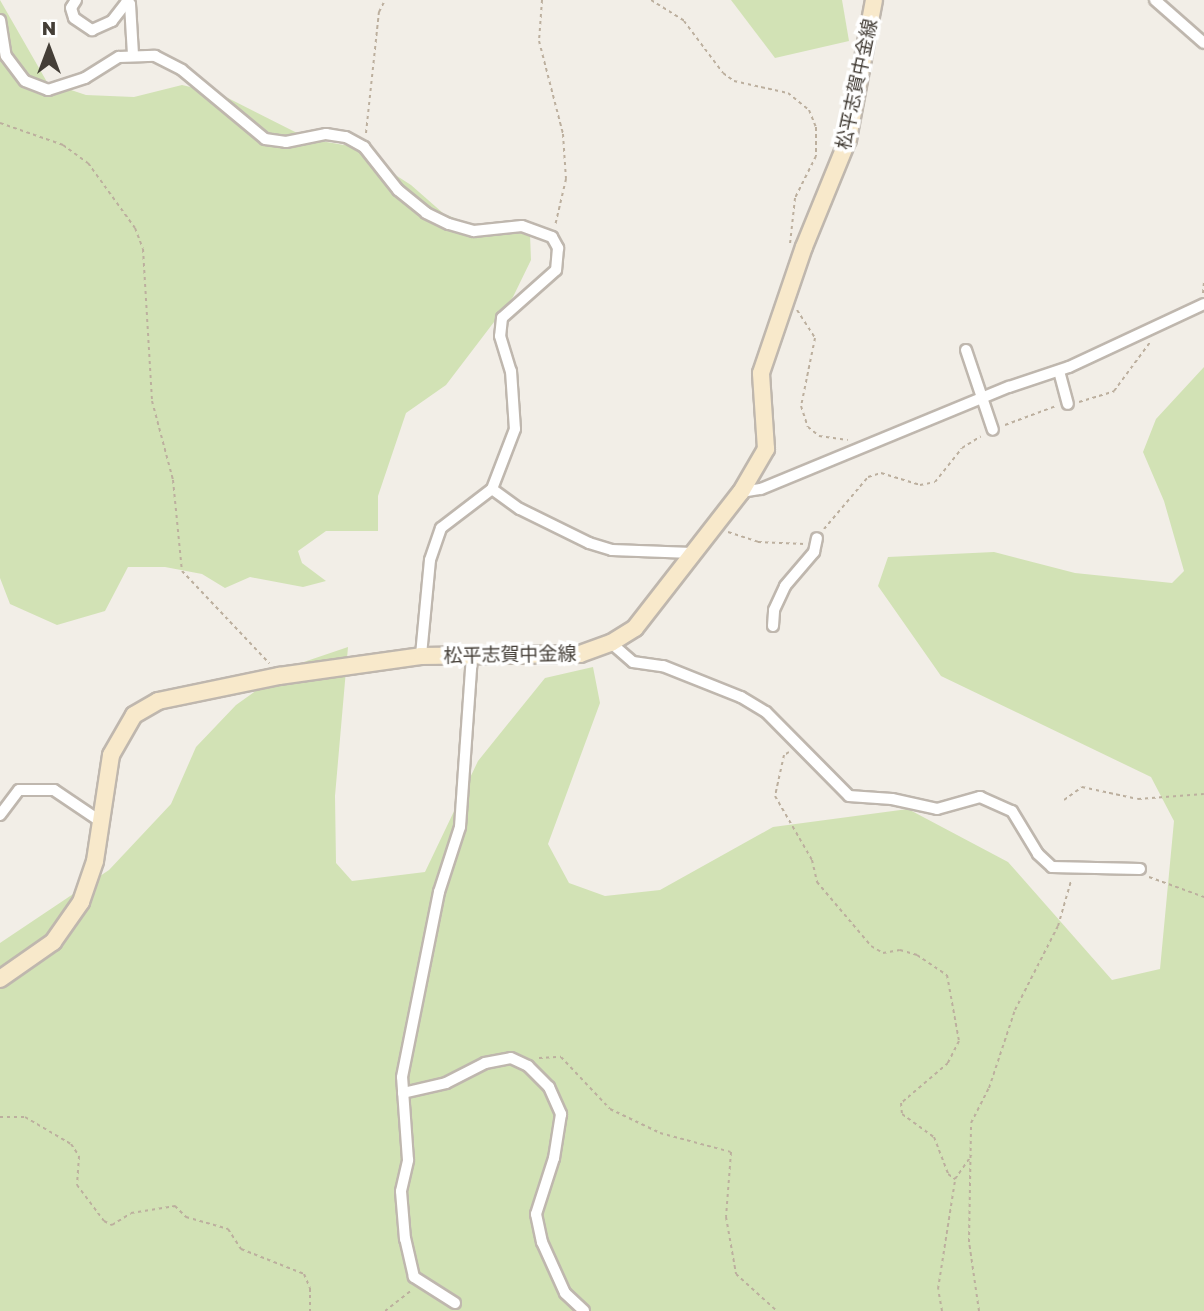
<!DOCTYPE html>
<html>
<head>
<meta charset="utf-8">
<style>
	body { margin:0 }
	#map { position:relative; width:1204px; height:1311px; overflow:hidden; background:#f2eee7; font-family:"Golos Text","Noto Sans JP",sans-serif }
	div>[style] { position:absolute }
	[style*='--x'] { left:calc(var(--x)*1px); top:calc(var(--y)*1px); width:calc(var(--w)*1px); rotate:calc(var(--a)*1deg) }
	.green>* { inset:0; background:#d2e2b5 }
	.path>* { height:2px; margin-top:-1px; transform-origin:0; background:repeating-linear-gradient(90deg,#bcaf9e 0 3.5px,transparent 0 7px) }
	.roads { filter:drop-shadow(2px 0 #bfb7ae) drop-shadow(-2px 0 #bfb7ae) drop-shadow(0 2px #bfb7ae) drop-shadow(0 -2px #bfb7ae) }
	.minor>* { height:10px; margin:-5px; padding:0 5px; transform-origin:5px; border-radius:5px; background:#fff }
	.secondary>* { height:16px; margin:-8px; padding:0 8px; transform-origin:8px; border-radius:8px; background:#f8e9cb }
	span { translate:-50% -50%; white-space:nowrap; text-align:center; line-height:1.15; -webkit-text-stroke:7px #fff; paint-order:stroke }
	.street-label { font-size:19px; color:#443e37 }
	.north { position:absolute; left:14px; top:14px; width:70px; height:70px; -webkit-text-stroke:5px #fff; paint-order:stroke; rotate:0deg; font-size:19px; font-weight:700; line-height:28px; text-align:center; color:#443e37 }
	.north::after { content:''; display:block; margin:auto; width:24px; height:32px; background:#443e37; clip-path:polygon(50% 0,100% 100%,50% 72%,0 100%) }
</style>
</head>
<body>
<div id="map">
	<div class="green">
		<div style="clip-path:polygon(0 0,47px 82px,86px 95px,134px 97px,182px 85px,220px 94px,309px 139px,350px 146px,411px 185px,444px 214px,486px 230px,530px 234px,531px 260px,513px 297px,446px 385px,406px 413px,378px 496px,378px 531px,326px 531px,298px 551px,302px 563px,326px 581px,303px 587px,250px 577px,225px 588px,202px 574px,165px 567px,128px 567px,105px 611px,57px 625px,10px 604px,0 578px)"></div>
		<div style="clip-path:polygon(731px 0,842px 0,849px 41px,775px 58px)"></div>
		<div style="clip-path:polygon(1204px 367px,1204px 1311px,0 1311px,0 943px,109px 870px,171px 804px,196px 747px,236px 705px,289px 667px,348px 647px,335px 796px,336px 863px,352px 881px,425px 872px,478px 761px,545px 678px,593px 667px,600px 703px,548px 844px,569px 883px,605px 896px,660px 890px,773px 827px,908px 809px,1008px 862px,1112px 980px,1160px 969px,1174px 821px,1151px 777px,941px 676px,878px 586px,888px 557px,994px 552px,1075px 573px,1172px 583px,1184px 571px,1164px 501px,1143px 452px,1156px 419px)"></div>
	</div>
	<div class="path">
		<div style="--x:542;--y:0;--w:41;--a:94.2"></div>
		<div style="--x:539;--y:41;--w:96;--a:75.5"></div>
		<div style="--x:563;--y:134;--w:45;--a:86.2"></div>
		<div style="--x:566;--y:179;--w:48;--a:103.2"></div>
		<div style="--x:651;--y:0;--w:39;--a:32"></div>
		<div style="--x:684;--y:21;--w:65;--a:53.1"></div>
		<div style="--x:723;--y:73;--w:14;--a:36"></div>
		<div style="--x:734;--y:81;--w:55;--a:12.5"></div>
		<div style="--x:788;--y:93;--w:27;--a:39"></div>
		<div style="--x:809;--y:110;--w:18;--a:68"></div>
		<div style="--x:816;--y:127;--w:29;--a:90"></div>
		<div style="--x:816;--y:156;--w:47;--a:116.6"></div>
		<div style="--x:795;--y:198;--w:46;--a:96.2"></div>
		<div style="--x:0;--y:123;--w:67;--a:19.2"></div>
		<div style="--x:63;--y:145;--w:31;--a:36"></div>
		<div style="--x:88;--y:163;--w:80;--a:54.1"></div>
		<div style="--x:135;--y:228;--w:22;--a:69"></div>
		<div style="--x:143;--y:249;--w:152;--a:86.6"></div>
		<div style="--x:152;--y:401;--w:82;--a:75.1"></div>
		<div style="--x:173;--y:480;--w:91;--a:84.4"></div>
		<div style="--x:182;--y:571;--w:127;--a:46.6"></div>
		<div style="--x:366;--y:133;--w:122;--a:-83.9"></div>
		<div style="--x:379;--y:12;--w:13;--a:-63"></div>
		<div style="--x:1203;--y:293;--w:11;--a:-85"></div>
		<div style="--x:797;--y:310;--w:33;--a:57"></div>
		<div style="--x:815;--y:338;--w:69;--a:101.6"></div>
		<div style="--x:801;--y:406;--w:22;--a:72"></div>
		<div style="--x:808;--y:427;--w:14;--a:39"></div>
		<div style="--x:819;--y:436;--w:29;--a:8"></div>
		<div style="--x:1079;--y:402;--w:37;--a:-17"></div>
		<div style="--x:1114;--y:391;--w:62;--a:-53.5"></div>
		<div style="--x:1005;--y:425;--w:54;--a:-20.4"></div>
		<div style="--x:824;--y:529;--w:68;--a:-49.8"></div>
		<div style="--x:868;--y:477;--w:14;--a:-17"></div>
		<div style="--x:881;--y:473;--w:41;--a:17.1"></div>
		<div style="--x:920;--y:485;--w:15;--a:-11"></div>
		<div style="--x:935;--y:482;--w:43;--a:-51.5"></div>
		<div style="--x:962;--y:448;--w:22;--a:-32"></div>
		<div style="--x:728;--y:532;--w:32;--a:18"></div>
		<div style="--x:758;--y:542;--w:47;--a:2.4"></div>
		<div style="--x:789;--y:752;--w:6;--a:149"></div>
		<div style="--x:784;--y:755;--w:42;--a:102.4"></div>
		<div style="--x:775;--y:796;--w:74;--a:60"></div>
		<div style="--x:812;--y:860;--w:23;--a:77"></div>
		<div style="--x:817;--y:882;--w:84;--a:49.8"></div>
		<div style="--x:871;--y:946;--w:14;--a:30"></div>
		<div style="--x:883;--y:953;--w:17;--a:-10"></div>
		<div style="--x:900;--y:950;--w:18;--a:16"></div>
		<div style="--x:917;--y:955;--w:36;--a:34"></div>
		<div style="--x:947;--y:975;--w:67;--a:79.7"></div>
		<div style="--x:959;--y:1041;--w:25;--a:117"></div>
		<div style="--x:948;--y:1063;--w:62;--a:139.6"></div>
		<div style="--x:901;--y:1103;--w:11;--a:85"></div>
		<div style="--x:902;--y:1114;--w:39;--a:36"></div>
		<div style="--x:934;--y:1137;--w:40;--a:69"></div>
		<div style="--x:948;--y:1174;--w:9;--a:36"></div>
		<div style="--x:955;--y:1179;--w:29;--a:-55"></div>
		<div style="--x:1064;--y:800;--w:22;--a:-36"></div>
		<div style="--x:1082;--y:787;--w:57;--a:12.1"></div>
		<div style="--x:1138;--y:799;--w:66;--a:-4.3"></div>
		<div style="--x:1149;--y:877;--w:59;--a:20"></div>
		<div style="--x:539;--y:1058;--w:22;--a:-3"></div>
		<div style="--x:561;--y:1057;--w:71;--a:46.7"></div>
		<div style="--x:610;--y:1109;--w:55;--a:25.6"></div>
		<div style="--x:660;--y:1133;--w:73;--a:15"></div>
		<div style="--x:731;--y:1152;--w:65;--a:94.4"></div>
		<div style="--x:726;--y:1217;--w:58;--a:80"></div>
		<div style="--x:736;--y:1274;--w:55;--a:42.1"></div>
		<div style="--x:0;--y:1117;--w:25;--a:0"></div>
		<div style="--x:25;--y:1117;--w:53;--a:30.4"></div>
		<div style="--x:71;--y:1144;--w:14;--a:56"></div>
		<div style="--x:79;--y:1156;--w:29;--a:94"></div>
		<div style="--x:77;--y:1185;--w:45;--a:53.1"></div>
		<div style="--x:104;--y:1221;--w:9;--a:27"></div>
		<div style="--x:112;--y:1225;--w:22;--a:-32"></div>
		<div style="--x:131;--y:1213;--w:45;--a:-9"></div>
		<div style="--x:175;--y:1206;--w:16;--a:45"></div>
		<div style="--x:186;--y:1217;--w:44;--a:15.9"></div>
		<div style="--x:228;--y:1229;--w:24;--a:57"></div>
		<div style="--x:241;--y:1249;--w:68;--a:21.6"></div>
		<div style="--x:304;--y:1274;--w:15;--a:67"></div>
		<div style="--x:310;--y:1288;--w:23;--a:90"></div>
		<div style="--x:385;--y:1311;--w:34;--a:-38"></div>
		<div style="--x:942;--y:1311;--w:22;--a:-100"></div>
		<div style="--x:938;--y:1289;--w:110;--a:-81.1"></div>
		<div style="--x:979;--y:1311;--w:70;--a:-98.2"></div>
		<div style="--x:969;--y:1242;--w:119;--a:-89"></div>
		<div style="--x:971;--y:1123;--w:39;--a:-63"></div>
		<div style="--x:989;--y:1088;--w:82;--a:-71.6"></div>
		<div style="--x:1015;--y:1010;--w:94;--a:-62.9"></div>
		<div style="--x:1058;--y:926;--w:47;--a:-73.9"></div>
	</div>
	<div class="roads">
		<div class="minor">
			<div style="--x:76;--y:0;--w:9;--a:122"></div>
			<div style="--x:71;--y:8;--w:10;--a:73"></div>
			<div style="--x:74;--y:18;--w:22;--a:34"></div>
			<div style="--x:92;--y:30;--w:22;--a:-24"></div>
			<div style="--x:112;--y:21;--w:23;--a:-52"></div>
			<div style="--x:126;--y:3;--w:4;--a:14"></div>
			<div style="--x:130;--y:4;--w:51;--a:86.6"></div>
			<div style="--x:1155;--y:0;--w:65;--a:41.3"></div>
			<div style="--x:0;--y:20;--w:36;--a:81"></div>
			<div style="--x:6;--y:56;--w:31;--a:53"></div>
			<div style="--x:25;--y:81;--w:25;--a:21"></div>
			<div style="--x:48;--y:90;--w:39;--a:-18"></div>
			<div style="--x:85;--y:78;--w:40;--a:-32"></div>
			<div style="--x:119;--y:57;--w:36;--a:-2"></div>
			<div style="--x:155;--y:56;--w:30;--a:27"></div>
			<div style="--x:182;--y:70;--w:108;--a:39.7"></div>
			<div style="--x:265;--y:139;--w:21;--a:8"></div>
			<div style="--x:286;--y:142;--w:41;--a:-11.3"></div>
			<div style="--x:326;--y:134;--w:20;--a:9"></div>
			<div style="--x:346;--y:137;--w:21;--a:29"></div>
			<div style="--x:364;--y:147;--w:55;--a:51.7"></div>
			<div style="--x:398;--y:190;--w:36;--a:39"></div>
			<div style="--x:426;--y:213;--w:25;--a:26"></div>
			<div style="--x:449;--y:224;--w:26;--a:16"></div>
			<div style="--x:474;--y:231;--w:48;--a:-5.9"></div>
			<div style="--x:522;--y:226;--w:32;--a:20"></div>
			<div style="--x:552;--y:237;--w:13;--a:61"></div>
			<div style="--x:558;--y:248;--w:22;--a:95"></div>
			<div style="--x:556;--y:270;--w:72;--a:138.4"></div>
			<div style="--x:502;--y:318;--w:18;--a:96"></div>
			<div style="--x:500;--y:336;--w:37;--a:73"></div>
			<div style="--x:511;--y:371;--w:58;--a:86.1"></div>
			<div style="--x:515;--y:429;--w:64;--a:111"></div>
			<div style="--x:492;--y:489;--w:64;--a:142.6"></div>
			<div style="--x:441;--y:528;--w:34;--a:109"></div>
			<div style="--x:430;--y:560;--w:96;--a:95.4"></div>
			<div style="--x:966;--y:350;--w:84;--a:71.4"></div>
			<div style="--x:1059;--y:371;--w:34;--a:75"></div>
			<div style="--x:492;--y:489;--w:34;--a:36"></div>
			<div style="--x:520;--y:509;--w:77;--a:26.2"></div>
			<div style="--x:589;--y:543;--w:24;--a:17"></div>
			<div style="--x:612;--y:550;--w:80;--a:2.1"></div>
			<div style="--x:741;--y:492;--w:20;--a:-9"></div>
			<div style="--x:761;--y:489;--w:268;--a:-22.4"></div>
			<div style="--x:1009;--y:387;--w:63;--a:-18.4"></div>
			<div style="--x:1069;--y:367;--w:149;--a:-25"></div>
			<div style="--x:773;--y:626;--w:16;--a:-86"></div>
			<div style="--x:774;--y:610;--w:26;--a:-65"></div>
			<div style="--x:785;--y:586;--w:45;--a:-49.5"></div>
			<div style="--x:814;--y:552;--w:14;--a:-78"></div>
			<div style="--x:611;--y:643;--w:29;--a:41"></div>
			<div style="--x:633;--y:662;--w:30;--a:8"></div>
			<div style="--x:663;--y:666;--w:84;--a:21.7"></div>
			<div style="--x:741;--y:697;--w:29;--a:31"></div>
			<div style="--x:766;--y:712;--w:118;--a:45.3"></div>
			<div style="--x:849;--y:796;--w:43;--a:4"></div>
			<div style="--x:892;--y:799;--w:46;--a:12.5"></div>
			<div style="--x:937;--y:809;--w:45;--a:-15.6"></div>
			<div style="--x:980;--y:797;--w:35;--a:24"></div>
			<div style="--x:1012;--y:811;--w:50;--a:58.8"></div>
			<div style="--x:1038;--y:854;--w:19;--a:43"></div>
			<div style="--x:1052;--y:867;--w:88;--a:1.3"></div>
			<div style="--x:0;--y:815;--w:31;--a:-53"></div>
			<div style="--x:19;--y:790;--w:35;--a:0"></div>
			<div style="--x:54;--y:790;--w:55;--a:34"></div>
			<div style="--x:403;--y:1093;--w:44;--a:-13.1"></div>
			<div style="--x:446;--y:1083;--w:44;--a:-27.1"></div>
			<div style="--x:485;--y:1063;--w:26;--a:-11"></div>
			<div style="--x:511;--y:1058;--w:19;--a:25"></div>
			<div style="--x:528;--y:1066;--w:30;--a:45"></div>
			<div style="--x:549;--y:1087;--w:30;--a:66"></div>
			<div style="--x:561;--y:1114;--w:45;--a:99"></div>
			<div style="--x:554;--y:1158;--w:59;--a:107.8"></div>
			<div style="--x:536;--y:1214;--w:29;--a:78"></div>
			<div style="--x:542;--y:1242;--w:56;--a:65.7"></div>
			<div style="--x:565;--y:1293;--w:26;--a:43"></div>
			<div style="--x:455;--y:1303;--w:49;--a:-147.6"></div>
			<div style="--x:414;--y:1277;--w:39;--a:-103"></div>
			<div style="--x:405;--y:1239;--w:48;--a:-94.8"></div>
			<div style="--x:401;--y:1191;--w:32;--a:-77"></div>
			<div style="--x:408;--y:1160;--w:83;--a:-94.1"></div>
			<div style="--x:402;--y:1077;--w:189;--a:-78.7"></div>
			<div style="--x:439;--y:892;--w:68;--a:-72.1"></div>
			<div style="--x:460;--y:827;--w:172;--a:-86"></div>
		</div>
		<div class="secondary">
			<div style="--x:0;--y:979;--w:65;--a:-34.9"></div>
			<div style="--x:53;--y:942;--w:49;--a:-55"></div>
			<div style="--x:81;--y:902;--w:43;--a:-71.1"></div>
			<div style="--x:95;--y:861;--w:107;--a:-81.4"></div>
			<div style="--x:111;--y:755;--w:46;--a:-60.1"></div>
			<div style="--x:134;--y:715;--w:28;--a:-30"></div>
			<div style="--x:158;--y:701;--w:124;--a:-11.7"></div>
			<div style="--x:279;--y:676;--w:143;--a:-8"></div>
			<div style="--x:421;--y:656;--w:159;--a:-0.7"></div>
			<div style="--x:580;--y:654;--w:33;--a:-20"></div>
			<div style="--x:611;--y:643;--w:28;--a:-32"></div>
			<div style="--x:635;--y:628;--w:172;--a:-52.1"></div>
			<div style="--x:741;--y:492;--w:50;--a:-59.8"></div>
			<div style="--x:766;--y:449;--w:76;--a:-93.8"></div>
			<div style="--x:761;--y:373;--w:133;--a:-71.2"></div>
			<div style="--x:804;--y:247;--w:117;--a:-67.8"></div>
			<div style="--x:848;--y:139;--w:141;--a:-79.4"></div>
		</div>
	</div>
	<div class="street-label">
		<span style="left:856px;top:84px;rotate:-78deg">松平志賀中金線</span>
		<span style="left:510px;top:654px;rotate:-1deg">松平志賀中金線</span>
	</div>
	<div class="north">N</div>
</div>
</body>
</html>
